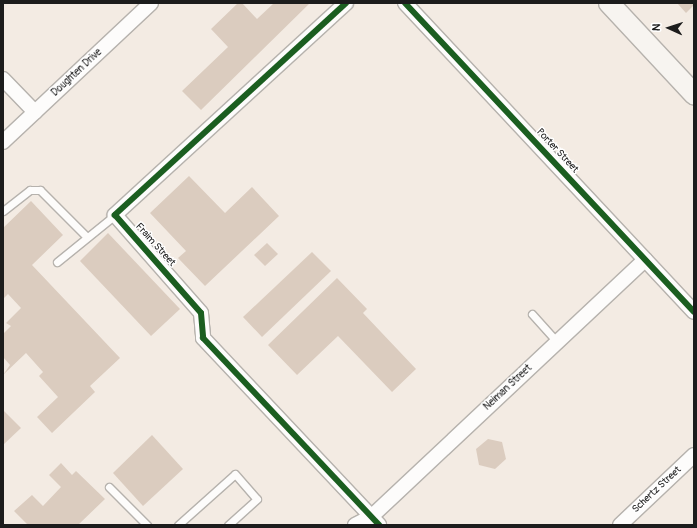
<!DOCTYPE html>
<html>
<head>
<meta charset="utf-8">
<style>
	body { margin:0 }
	#map { position:relative; width:697px; height:528px; overflow:hidden; background:#f3ebe3; font-family:Pangolin,sans-serif }
	div>[style] { position:absolute }
	[style*='--x'] { left:calc(var(--x)*1px); top:calc(var(--y)*1px); width:calc(var(--w)*1px); rotate:calc(var(--a)*1deg) }
	.building>* { inset:0; background:#dbccbf }
	.roads { filter:drop-shadow(1px 0 #b6b2ad) drop-shadow(-1px 0 #b6b2ad) drop-shadow(0 1px #b6b2ad) drop-shadow(0 -1px #b6b2ad) }
	.lane>* { height:7px; margin:-3.5px; padding:0 3.5px; transform-origin:3.5px; border-radius:3.5px; background:#fdfcfb }
	.street>* { height:14px; margin:-7px; padding:0 7px; transform-origin:7px; border-radius:7px; background:#fdfcfb }
	.secondary>* { height:20px; margin:-10px; padding:0 10px; transform-origin:10px; border-radius:10px; background:#f7f4f0 }
	.cycleway>* { height:6px; margin:-3px; padding:0 3px; transform-origin:3px; border-radius:3px; background:#1b5e20 }
	span { translate:-50% -50%; white-space:nowrap; text-align:center; line-height:1.15; -webkit-text-stroke:3px #fff; paint-order:stroke }
	.street-label { font-size:10px; color:#1c1c1c }
	.frame { position:absolute; inset:0; border:4px solid #1c1c1c; pointer-events:none }
	.north { position:absolute; left:649px; top:8px; width:40px; height:40px; -webkit-text-stroke:3px #fff; paint-order:stroke; rotate:273deg; font-size:11px; font-weight:700; line-height:16px; text-align:center; color:#1c1c1c }
	.north::after { content:''; display:block; margin:auto; width:14px; height:18px; background:#1c1c1c; clip-path:polygon(50% 0,100% 100%,50% 72%,0 100%) }
</style>
</head>
<body>
<div id="map">
	<div class="building">
		<div style="clip-path:polygon(238px 3px,242px 3px,257px 19px,274px 3px,310px 3px,201px 110px,182px 91px,228px 47px,211px 29px)"></div>
		<div style="clip-path:polygon(677px 3px,694px 3px,694px 5px,686px 13px)"></div>
		<div style="clip-path:polygon(189px 176px,225px 213px,252px 187px,279px 216px,205px 286px,178px 258px,186px 251px,150px 213px)"></div>
		<div style="clip-path:polygon(31px 201px,63px 235px,32px 265px,120px 358px,90px 386px,95px 392px,52px 433px,37px 417px,58px 397px,39px 376px,43px 372px,26px 353px,3px 375px,10px 365px,3px 357px,3px 334px,11px 326px,6px 323px,21px 308px,8px 294px,3px 299px,3px 228px)"></div>
		<div style="clip-path:polygon(108px 233px,180px 309px,151px 336px,80px 261px)"></div>
		<div style="clip-path:polygon(267px 243px,278px 254px,265px 266px,254px 255px)"></div>
		<div style="clip-path:polygon(312px 252px,331px 271px,262px 337px,243px 317px)"></div>
		<div style="clip-path:polygon(337px 278px,367px 309px,363px 313px,416px 369px,392px 392px,338px 336px,297px 375px,268px 345px)"></div>
		<div style="clip-path:polygon(3px 410px,21px 428px,3px 445px)"></div>
		<div style="clip-path:polygon(152px 435px,183px 469px,143px 506px,113px 473px)"></div>
		<div style="clip-path:polygon(488px 439px,502px 442px,506px 459px,495px 469px,479px 465px,476px 449px)"></div>
		<div style="clip-path:polygon(61px 463px,72px 475px,76px 471px,105px 499px,78px 525px,28px 525px,14px 511px,32px 495px,43px 506px,61px 487px,49px 475px)"></div>
	</div>
	<div class="roads">
		<div class="lane">
			<div style="--x:3;--y:211;--w:34;--a:-38"></div>
			<div style="--x:30;--y:190;--w:10;--a:0"></div>
			<div style="--x:40;--y:190;--w:66;--a:45"></div>
			<div style="--x:57;--y:262;--w:75;--a:-39"></div>
			<div style="--x:532;--y:314;--w:38;--a:48"></div>
			<div style="--x:109;--y:487;--w:54;--a:45"></div>
			<div style="--x:178;--y:525;--w:76;--a:-41.8"></div>
			<div style="--x:235;--y:474;--w:33;--a:49"></div>
			<div style="--x:257;--y:499;--w:39;--a:138"></div>
		</div>
		<div class="street">
			<div style="--x:346;--y:3;--w:314;--a:137.5"></div>
			<div style="--x:115;--y:215;--w:130;--a:48.7"></div>
			<div style="--x:201;--y:313;--w:25;--a:85"></div>
			<div style="--x:203;--y:338;--w:257;--a:46.7"></div>
			<div style="--x:405;--y:3;--w:423;--a:46.9"></div>
			<div style="--x:3;--y:79;--w:46;--a:45.9"></div>
			<div style="--x:3;--y:142;--w:203;--a:-43.2"></div>
			<div style="--x:355;--y:525;--w:18;--a:-27"></div>
			<div style="--x:371;--y:517;--w:376;--a:-43.2"></div>
			<div style="--x:620;--y:525;--w:102;--a:-43.4"></div>
		</div>
		<div class="secondary">
			<div style="--x:609;--y:3;--w:125;--a:47"></div>
		</div>
	</div>
	<div class="cycleway">
		<div style="--x:346;--y:3;--w:314;--a:137.5"></div>
		<div style="--x:115;--y:215;--w:130;--a:48.7"></div>
		<div style="--x:201;--y:313;--w:25;--a:85"></div>
		<div style="--x:203;--y:338;--w:257;--a:46.7"></div>
		<div style="--x:405;--y:3;--w:423;--a:46.9"></div>
	</div>
	<div class="street-label">
		<span style="left:77px;top:73px;rotate:-43deg">Doughten Drive</span>
		<span style="left:557px;top:151px;rotate:47deg">Porter Street</span>
		<span style="left:155px;top:245px;rotate:48deg">Fraim Street</span>
		<span style="left:508px;top:388px;rotate:-43deg">Neiman Street</span>
		<span style="left:657px;top:490px;rotate:-43deg">Schertz Street</span>
	</div>
	<div class="frame"></div>
	<div class="north">N</div>
</div>
</body>
</html>
